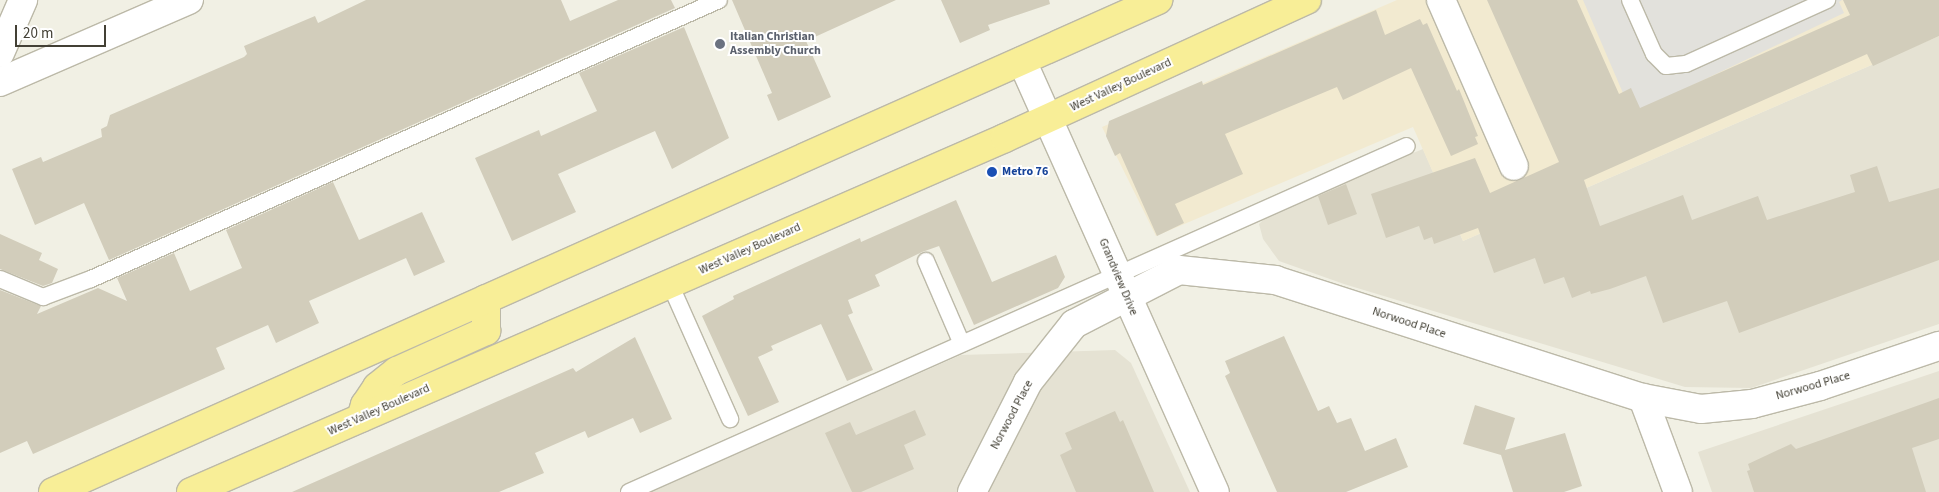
<!DOCTYPE html>
<html>
<head>
<meta charset="utf-8">
<style>
	body { margin:0 }
	#map { position:relative; width:1939px; height:492px; overflow:hidden; background:#f1f0e4; font-family:"Source Sans 3",sans-serif }
	div>[style] { position:absolute }
	[style*='--x'] { left:calc(var(--x)*1px); top:calc(var(--y)*1px); width:calc(var(--w)*1px); rotate:calc(var(--a)*1deg) }
	.residential>* { inset:0; background:#e5e2d3 }
	.commercial>* { inset:0; background:#f2ead0 }
	.parking>* { inset:0; background:#e2e1dc }
	.building>* { inset:0; background:#d2cdbb }
	.roads { filter:drop-shadow(1px 0 #bcb9a8) drop-shadow(-1px 0 #bcb9a8) drop-shadow(0 1px #bcb9a8) drop-shadow(0 -1px #bcb9a8) }
	.lane>* { height:16px; margin:-8px; padding:0 8px; transform-origin:8px; border-radius:8px; background:#fff }
	.street>* { height:28px; margin:-14px; padding:0 14px; transform-origin:14px; border-radius:14px; background:#fff }
	.primary>* { height:28px; margin:-14px; padding:0 14px; transform-origin:14px; border-radius:14px; background:#f8ee97 }
	.dots>* { width:14px; height:14px; translate:-50% -50%; box-sizing:border-box; border:2px solid #fff; border-radius:50% }
	span { translate:-50% -50%; white-space:nowrap; text-align:center; line-height:1.15; -webkit-text-stroke:4px #fff; paint-order:stroke }
	.worship-label { font-size:12px; color:#5b616d; font-weight:700 }
	.left { translate:0 -50%; text-align:left }
	.street-label { font-size:12px; color:#434035 }
	.transit-label { font-size:12px; color:#164399; font-weight:700 }
	.scale { position:absolute; left:15px; top:25px; width:91px; height:22px; box-sizing:border-box; border:2px solid #434035; border-top:0; padding-left:6px; font-size:15px; line-height:18px; white-space:nowrap; color:#434035; -webkit-text-stroke:4px #fff; paint-order:stroke }
</style>
</head>
<body>
<div id="map">
	<div class="residential">
		<div style="clip-path:polygon(1939px 36px,1939px 324px,1751px 388px,1685px 387px,1344px 284px,1279px 261px,1263px 239px,1259px 224px,1273px 210px,1423px 149px,1463px 241px)"></div>
		<div style="clip-path:polygon(1115px 350px,1131px 363px,1190px 492px,649px 492px,961px 355px)"></div>
		<div style="clip-path:polygon(1939px 371px,1939px 492px,1712px 492px,1698px 452px)"></div>
	</div>
	<div class="commercial">
		<div style="clip-path:polygon(1397px 0,1939px 0,1939px 36px,1463px 241px,1413px 127px,1156px 236px,1102px 127px)"></div>
	</div>
	<div class="parking">
		<div style="clip-path:polygon(1583px 0,1842px 0,1839px 2px,1844px 13px,1632px 114px)"></div>
	</div>
	<div class="building">
		<div style="clip-path:polygon(366px 0,561px 0,570px 21px,618px 0,671px 0,675px 8px,109px 260px,84px 203px,35px 225px,12px 169px,41px 157px,43px 162px,102px 137px,101px 129px,107px 126px,110px 115px,244px 57px,247px 54px,244px 46px,315px 16px,318px 23px)"></div>
		<div style="clip-path:polygon(732px 0,896px 0,806px 41px,831px 97px,778px 121px,767px 95px,772px 93px)"></div>
		<div style="clip-path:polygon(941px 0,1049px 0,1050px 4px,988px 25px,990px 30px,960px 43px)"></div>
		<div style="clip-path:polygon(1487px 0,1577px 0,1619px 94px,1631px 88px,1640px 108px,1850px 15px,1843px 0,1939px 0,1939px 36px,1873px 66px,1867px 54px,1584px 180px,1600px 226px,1683px 195px,1692px 220px,1758px 196px,1767px 220px,1855px 192px,1850px 175px,1877px 166px,1889px 202px,1939px 188px,1939px 260px,1739px 333px,1727px 301px,1663px 323px,1646px 276px,1610px 289px,1591px 294px,1590px 291px,1572px 298px,1564px 277px,1544px 284px,1535px 258px,1494px 273px,1478px 228px,1434px 244px,1432px 237px,1424px 240px,1419px 226px,1386px 238px,1371px 194px,1475px 158px,1490px 193px,1559px 162px)"></div>
		<div style="clip-path:polygon(1376px 10px,1385px 35px,1420px 19px,1423px 25px,1427px 23px,1457px 91px,1459px 89px,1478px 136px,1475px 137px,1478px 144px,1451px 156px,1411px 68px,1343px 100px,1337px 87px,1225px 134px,1243px 174px,1175px 204px,1184px 223px,1157px 236px,1120px 153px,1115px 156px,1106px 136px,1109px 121px,1202px 81px,1203px 85px)"></div>
		<div style="clip-path:polygon(684px 27px,729px 138px,672px 169px,655px 131px,558px 174px,576px 212px,512px 241px,475px 158px,539px 130px,541px 136px,597px 111px,579px 73px)"></div>
		<div style="clip-path:polygon(333px 182px,359px 240px,422px 212px,445px 262px,414px 276px,406px 258px,309px 301px,319px 323px,276px 343px,268px 325px,216px 348px,225px 369px,33px 454px,27px 441px,0 453px,0 290px,41px 306px,37px 314px,98px 288px,127px 301px,117px 278px,174px 253px,190px 291px,242px 268px,226px 230px)"></div>
		<div style="clip-path:polygon(1346px 184px,1357px 214px,1328px 225px,1318px 196px)"></div>
		<div style="clip-path:polygon(956px 200px,992px 282px,1056px 255px,1065px 277px,1058px 288px,974px 325px,939px 246px,922px 252px,875px 275px,880px 286px,848px 300px,853px 313px,848px 315px,873px 370px,847px 381px,821px 324px,771px 346px,773px 350px,758px 357px,779px 402px,748px 416px,702px 316px,734px 299px,733px 296px,796px 267px,860px 238px,861px 242px)"></div>
		<div style="clip-path:polygon(0 234px,42px 253px,39px 260px,58px 269px,52px 283px,43px 286px,0 269px)"></div>
		<div style="clip-path:polygon(1284px 336px,1318px 411px,1329px 406px,1337px 423px,1351px 418px,1365px 451px,1396px 438px,1408px 467px,1346px 492px,1277px 492px,1225px 376px,1230px 373px,1225px 361px)"></div>
		<div style="clip-path:polygon(635px 337px,672px 419px,640px 433px,633px 418px,588px 438px,585px 431px,535px 453px,544px 473px,499px 492px,292px 492px,573px 368px,576px 372px)"></div>
		<div style="clip-path:polygon(1939px 398px,1939px 439px,1912px 448px,1926px 492px,1754px 492px,1747px 471px,1750px 470px,1748px 464px,1791px 444px,1796px 449px)"></div>
		<div style="clip-path:polygon(1475px 405px,1515px 418px,1505px 450px,1565px 433px,1582px 486px,1564px 492px,1513px 492px,1501px 455px,1463px 444px)"></div>
		<div style="clip-path:polygon(915px 410px,926px 435px,904px 445px,914px 469px,861px 492px,852px 492px,825px 433px,850px 422px,856px 435px)"></div>
		<div style="clip-path:polygon(1115px 411px,1120px 422px,1123px 420px,1154px 492px,1076px 492px,1060px 455px,1072px 449px,1065px 433px)"></div>
	</div>
	<div class="roads">
		<div class="lane">
			<div style="--x:1630;--y:0;--w:59;--a:66"></div>
			<div style="--x:1654;--y:54;--w:17;--a:45"></div>
			<div style="--x:1666;--y:66;--w:20;--a:-6"></div>
			<div style="--x:1686;--y:64;--w:155;--a:-24.4"></div>
			<div style="--x:926;--y:261;--w:90;--a:66.6"></div>
			<div style="--x:0;--y:279;--w:47;--a:22.7"></div>
			<div style="--x:43;--y:297;--w:51;--a:-20.6"></div>
			<div style="--x:91;--y:279;--w:687;--a:-23.95"></div>
			<div style="--x:670;--y:284;--w:148;--a:66"></div>
			<div style="--x:629;--y:492;--w:851;--a:-23.98"></div>
		</div>
		<div class="street">
			<div style="--x:1441;--y:0;--w:181;--a:66.3"></div>
			<div style="--x:0;--y:53;--w:58;--a:-66.5"></div>
			<div style="--x:1022;--y:61;--w:472;--a:65.9"></div>
			<div style="--x:0;--y:82;--w:206;--a:-23.5"></div>
			<div style="--x:1643;--y:398;--w:100;--a:69.6"></div>
			<div style="--x:972;--y:492;--w:123;--a:-63"></div>
			<div style="--x:1028;--y:382;--w:74;--a:-51.6"></div>
			<div style="--x:1074;--y:324;--w:118;--a:-27.2"></div>
			<div style="--x:1179;--y:270;--w:97;--a:5.9"></div>
			<div style="--x:1275;--y:280;--w:386;--a:17.8"></div>
			<div style="--x:1643;--y:398;--w:59;--a:10.7"></div>
			<div style="--x:1701;--y:409;--w:51;--a:-5.6"></div>
			<div style="--x:1752;--y:404;--w:70;--a:-14.8"></div>
			<div style="--x:1820;--y:386;--w:126;--a:-18.6"></div>
		</div>
		<div class="primary">
			<div style="--x:361;--y:418;--w:14;--a:-73"></div>
			<div style="--x:365;--y:405;--w:22;--a:-56"></div>
			<div style="--x:377;--y:387;--w:26;--a:-39"></div>
			<div style="--x:397;--y:371;--w:98;--a:-24.2"></div>
			<div style="--x:486;--y:331;--w:32;--a:-90"></div>
			<div style="--x:53;--y:492;--w:1210;--a:-24"></div>
			<div style="--x:191;--y:492;--w:888;--a:-23.5"></div>
			<div style="--x:1005;--y:138;--w:332;--a:-24.6"></div>
		</div>
	</div>
	<div class="dots">
		<div style="left:720px;top:44px;background:#6b7280"></div>
		<div style="left:992px;top:172px;background:#1a4fb4"></div>
	</div>
	<div class="worship-label">
		<span class="left" style="left:730px;top:44px">Italian Christian<br>Assembly Church</span>
	</div>
	<div class="street-label">
		<span style="left:1121px;top:85px;rotate:-25deg">West Valley Boulevard</span>
		<span style="left:750px;top:249px;rotate:-24deg">West Valley Boulevard</span>
		<span style="left:1118px;top:277px;rotate:67deg">Grandview Drive</span>
		<span style="left:1409px;top:323px;rotate:18deg">Norwood Place</span>
		<span style="left:1813px;top:386px;rotate:-16deg">Norwood Place</span>
		<span style="left:379px;top:410px;rotate:-24deg">West Valley Boulevard</span>
		<span style="left:1012px;top:415px;rotate:-62deg">Norwood Place</span>
	</div>
	<div class="transit-label">
		<span class="left" style="left:1002px;top:172px">Metro 76</span>
	</div>
	<div class="scale">20 m</div>
</div>
</body>
</html>
